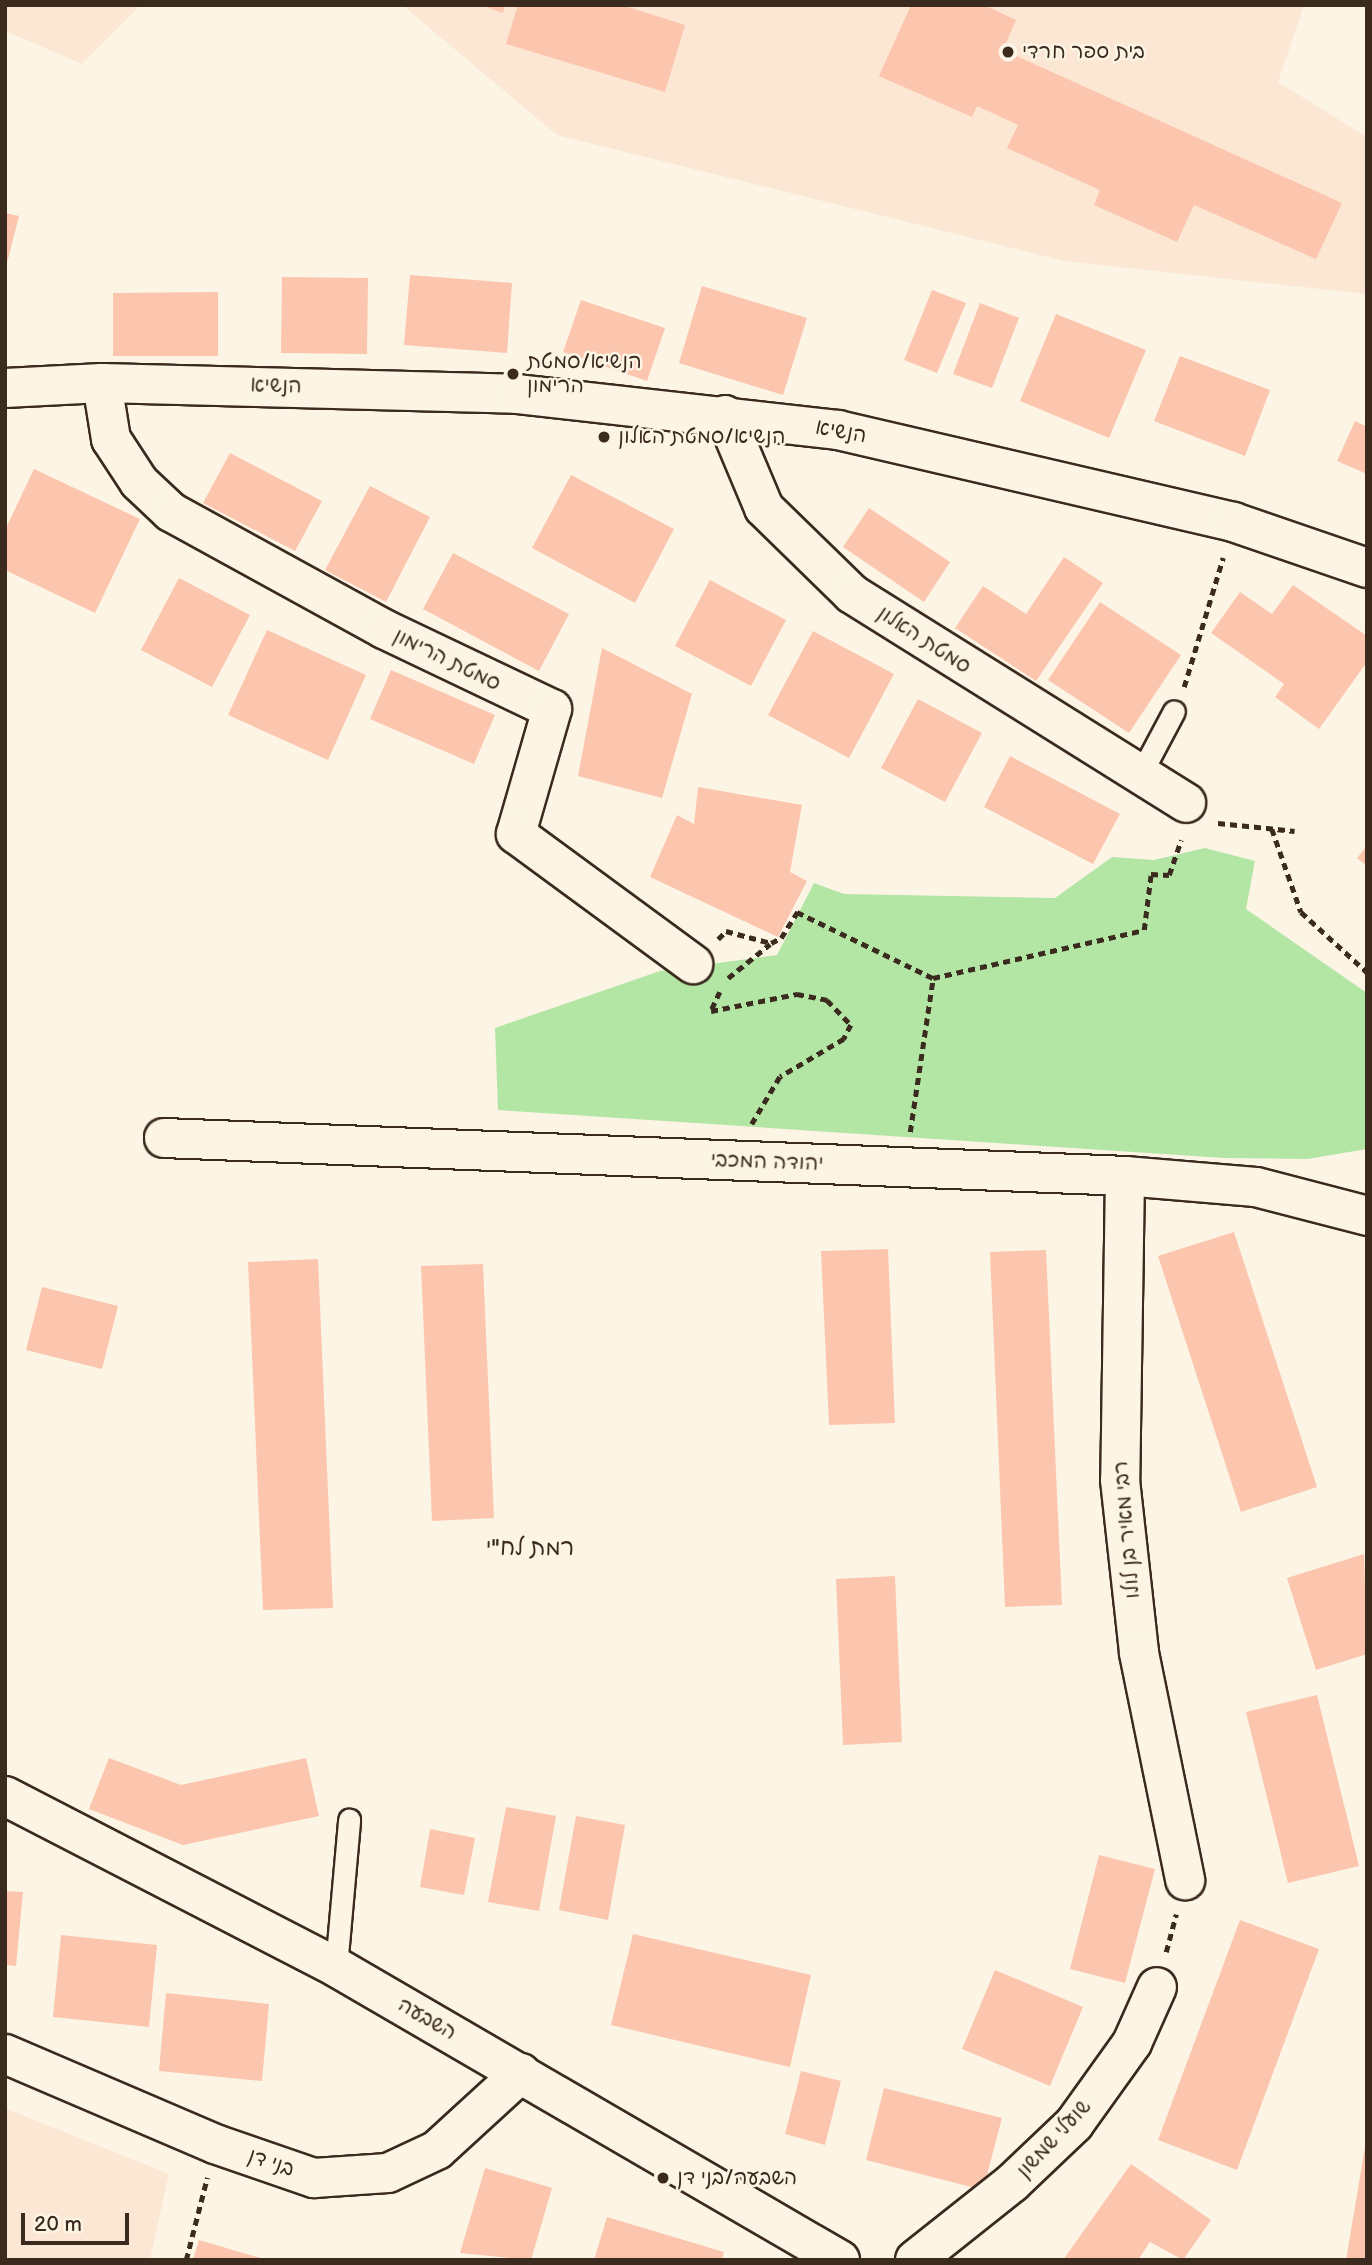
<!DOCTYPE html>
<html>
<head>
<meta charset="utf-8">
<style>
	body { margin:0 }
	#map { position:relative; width:1372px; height:2265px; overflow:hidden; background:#fcf5e5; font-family:"Balsamiq Sans","Playpen Sans Hebrew",sans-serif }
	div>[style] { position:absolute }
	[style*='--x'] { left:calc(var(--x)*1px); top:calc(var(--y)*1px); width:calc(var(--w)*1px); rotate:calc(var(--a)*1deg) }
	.built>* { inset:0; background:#fce7d4 }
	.green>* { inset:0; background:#b3e5a5 }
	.building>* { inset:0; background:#fcc5ae }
	.path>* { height:4.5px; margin-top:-2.25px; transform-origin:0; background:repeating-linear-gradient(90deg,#3b2a1e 0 7px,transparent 0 12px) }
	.roads { filter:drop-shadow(2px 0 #3b2a1e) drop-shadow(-2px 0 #3b2a1e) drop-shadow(0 2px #3b2a1e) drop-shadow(0 -2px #3b2a1e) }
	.service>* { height:21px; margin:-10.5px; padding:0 10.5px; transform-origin:10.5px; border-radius:10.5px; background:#fcf5e5 }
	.minor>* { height:38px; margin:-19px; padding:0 19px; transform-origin:19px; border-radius:19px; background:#fcf5e5 }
	.secondary>* { height:38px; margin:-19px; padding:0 19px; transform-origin:19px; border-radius:19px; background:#fcf5e5 }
	.dots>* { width:19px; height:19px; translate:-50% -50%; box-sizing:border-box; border:4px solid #fcf5e5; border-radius:50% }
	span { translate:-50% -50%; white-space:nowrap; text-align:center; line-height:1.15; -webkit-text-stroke:5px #fcf5e5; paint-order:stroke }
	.poi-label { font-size:21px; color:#3b2a1e }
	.left { translate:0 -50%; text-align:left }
	.street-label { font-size:21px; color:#3b2a1e }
	.neighbourhood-label { font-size:23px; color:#3b2a1e }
	.frame { position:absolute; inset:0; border:7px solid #3b2a1e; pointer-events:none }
	.scale { position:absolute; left:21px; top:2213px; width:108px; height:32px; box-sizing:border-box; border:4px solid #3b2a1e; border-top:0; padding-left:9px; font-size:21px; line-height:24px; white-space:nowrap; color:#3b2a1e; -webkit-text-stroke:5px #fcf5e5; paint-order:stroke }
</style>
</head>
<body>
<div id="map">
	<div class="built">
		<div style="clip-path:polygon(5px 5px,141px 5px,82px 64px,5px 31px)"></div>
		<div style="clip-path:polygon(402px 5px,1304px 5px,1278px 82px,1367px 137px,1367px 294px,1064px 261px,557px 135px)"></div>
		<div style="clip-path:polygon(5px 2108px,169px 2174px,150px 2260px,5px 2260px)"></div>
	</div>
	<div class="green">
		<div style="clip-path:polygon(1205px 848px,1255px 861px,1246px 909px,1367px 993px,1367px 1149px,1307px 1159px,1224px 1158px,498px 1110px,495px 1028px,660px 971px,777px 955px,814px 883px,844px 894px,1055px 898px,1112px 857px,1154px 860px)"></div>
	</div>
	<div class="building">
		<div style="clip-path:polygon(481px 5px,505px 5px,503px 13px)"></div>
		<div style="clip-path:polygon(518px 5px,622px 5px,685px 25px,665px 92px,506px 44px)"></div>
		<div style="clip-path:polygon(911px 5px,984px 5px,1016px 20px,1003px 50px,1342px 203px,1316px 259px,1194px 205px,1177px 242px,1094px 205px,1100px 190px,1007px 148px,1018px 125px,977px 106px,972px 117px,879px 76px)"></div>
		<div style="clip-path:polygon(5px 213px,19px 216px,6px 267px,5px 267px)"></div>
		<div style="clip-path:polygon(410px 275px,512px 283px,507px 353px,404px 345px)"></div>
		<div style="clip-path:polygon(282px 277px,368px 278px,367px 354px,281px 353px)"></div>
		<div style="clip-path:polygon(702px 286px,807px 318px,783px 395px,679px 363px)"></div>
		<div style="clip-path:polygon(932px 290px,966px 303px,937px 373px,904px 360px)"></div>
		<div style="clip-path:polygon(218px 292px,218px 356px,113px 356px,113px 293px)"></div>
		<div style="clip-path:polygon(581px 300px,665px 328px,647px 381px,563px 352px)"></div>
		<div style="clip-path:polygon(980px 303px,1019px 318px,992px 388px,953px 374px)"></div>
		<div style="clip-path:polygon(1056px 314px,1146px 350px,1109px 438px,1020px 401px)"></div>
		<div style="clip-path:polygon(1180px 356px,1270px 390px,1245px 456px,1154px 421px)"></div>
		<div style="clip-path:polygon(1355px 421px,1367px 427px,1367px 474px,1337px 461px)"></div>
		<div style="clip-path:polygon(230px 453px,322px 501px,295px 551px,203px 503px)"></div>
		<div style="clip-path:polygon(34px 469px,140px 519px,95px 613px,5px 570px,5px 530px)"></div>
		<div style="clip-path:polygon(571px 475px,674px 529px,635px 603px,532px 548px)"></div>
		<div style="clip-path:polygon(370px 486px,430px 517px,386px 602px,325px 570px)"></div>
		<div style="clip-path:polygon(869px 508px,950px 562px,924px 602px,843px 547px)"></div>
		<div style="clip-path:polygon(453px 553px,569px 614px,539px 671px,423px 609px)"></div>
		<div style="clip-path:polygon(1064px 557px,1103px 583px,1036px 681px,955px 628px,983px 586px,1026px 614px)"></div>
		<div style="clip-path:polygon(179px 578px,250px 615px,212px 687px,141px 650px)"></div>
		<div style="clip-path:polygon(710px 580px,786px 620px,751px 686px,675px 646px)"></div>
		<div style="clip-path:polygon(1293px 585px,1367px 636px,1367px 662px,1319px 729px,1275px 697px,1284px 684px,1211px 633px,1240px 592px,1272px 614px)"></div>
		<div style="clip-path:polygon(1100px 602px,1181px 655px,1129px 733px,1048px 680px)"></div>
		<div style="clip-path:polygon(267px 630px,366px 675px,328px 760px,228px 715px)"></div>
		<div style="clip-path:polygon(813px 631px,894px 674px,849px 758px,768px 715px)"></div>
		<div style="clip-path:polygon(602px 648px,692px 694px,662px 798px,578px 776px)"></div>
		<div style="clip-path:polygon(391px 670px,495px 715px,474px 764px,370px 719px)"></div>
		<div style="clip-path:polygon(918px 699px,982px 733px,945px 802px,881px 768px)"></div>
		<div style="clip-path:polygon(1010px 756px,1120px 814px,1093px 864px,984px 807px)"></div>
		<div style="clip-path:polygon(698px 787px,802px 805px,790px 872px,807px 881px,778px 937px,650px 877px,677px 815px,694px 824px)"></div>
		<div style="clip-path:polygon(1367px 846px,1367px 866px,1357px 858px)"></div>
		<div style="clip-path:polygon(1234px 1232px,1317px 1487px,1241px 1512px,1158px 1256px)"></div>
		<div style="clip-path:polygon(888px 1249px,895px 1423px,829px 1425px,821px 1251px)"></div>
		<div style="clip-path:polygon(1046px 1250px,1062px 1605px,1005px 1607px,990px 1252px)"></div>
		<div style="clip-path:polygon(318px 1259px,333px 1608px,263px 1610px,248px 1262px)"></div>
		<div style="clip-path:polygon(483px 1264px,494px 1518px,432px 1521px,421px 1266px)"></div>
		<div style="clip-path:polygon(42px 1287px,118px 1306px,102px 1369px,26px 1350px)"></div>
		<div style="clip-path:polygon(1364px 1554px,1367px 1654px,1316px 1670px,1287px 1578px)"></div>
		<div style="clip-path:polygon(895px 1576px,902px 1742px,843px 1745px,836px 1579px)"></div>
		<div style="clip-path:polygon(1317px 1695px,1359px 1866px,1288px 1883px,1246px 1712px)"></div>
		<div style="clip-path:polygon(109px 1758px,181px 1785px,306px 1758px,319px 1816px,183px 1845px,89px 1809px)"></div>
		<div style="clip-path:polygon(506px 1807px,556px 1816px,539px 1911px,488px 1902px)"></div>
		<div style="clip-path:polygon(576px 1816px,625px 1825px,608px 1920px,559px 1910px)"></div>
		<div style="clip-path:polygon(430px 1829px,475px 1838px,464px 1895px,420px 1887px)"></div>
		<div style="clip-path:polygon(1099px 1855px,1155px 1869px,1125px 1983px,1070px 1969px)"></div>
		<div style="clip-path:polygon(5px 1891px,23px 1892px,16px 1966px,5px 1965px)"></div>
		<div style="clip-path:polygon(1240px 1920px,1319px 1949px,1237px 2170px,1158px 2140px)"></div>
		<div style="clip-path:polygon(633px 1934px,811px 1975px,790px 2067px,611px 2025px)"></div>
		<div style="clip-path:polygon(61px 1935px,157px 1945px,149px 2027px,53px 2017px)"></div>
		<div style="clip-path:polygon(995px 1970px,1083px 2007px,1050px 2086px,962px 2049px)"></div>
		<div style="clip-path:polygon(166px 1993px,269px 2004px,262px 2081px,159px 2071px)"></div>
		<div style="clip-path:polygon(801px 2071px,841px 2081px,825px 2145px,785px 2134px)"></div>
		<div style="clip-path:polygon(884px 2088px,1002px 2118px,983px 2190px,866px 2160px)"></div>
		<div style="clip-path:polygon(1365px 2147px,1367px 2260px,1346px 2260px)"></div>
		<div style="clip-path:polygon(1131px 2164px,1211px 2220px,1183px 2260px,1150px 2242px,1138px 2260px,1063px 2260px)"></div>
		<div style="clip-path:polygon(485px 2168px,552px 2188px,531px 2260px,460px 2253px)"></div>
		<div style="clip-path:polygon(607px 2217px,724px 2252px,722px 2260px,594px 2260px)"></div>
		<div style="clip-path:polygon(199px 2240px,264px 2259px,264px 2260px,193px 2260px)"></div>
	</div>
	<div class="path">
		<div style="--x:1184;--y:687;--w:135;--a:-73.2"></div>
		<div style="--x:1218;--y:823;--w:77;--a:5.9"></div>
		<div style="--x:1272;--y:829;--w:88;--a:70.7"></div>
		<div style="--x:1301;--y:912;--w:89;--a:42.3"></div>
		<div style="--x:718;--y:939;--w:11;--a:-45"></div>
		<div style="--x:726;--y:931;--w:47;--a:14.9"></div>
		<div style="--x:771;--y:943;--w:11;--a:-27"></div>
		<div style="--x:781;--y:938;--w:31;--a:-58"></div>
		<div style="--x:797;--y:912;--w:151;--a:25.9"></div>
		<div style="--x:933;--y:978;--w:216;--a:-12.8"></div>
		<div style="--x:1144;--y:930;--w:56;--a:-82.9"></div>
		<div style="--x:1151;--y:874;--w:18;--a:3"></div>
		<div style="--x:1169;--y:875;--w:37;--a:-71"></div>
		<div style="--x:728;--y:978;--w:54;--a:-39"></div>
		<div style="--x:720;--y:992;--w:21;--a:115"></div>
		<div style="--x:711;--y:1011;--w:88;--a:-11.2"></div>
		<div style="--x:797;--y:994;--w:31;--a:11"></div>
		<div style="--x:827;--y:1000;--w:35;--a:46"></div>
		<div style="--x:851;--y:1025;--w:16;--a:117"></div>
		<div style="--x:844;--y:1039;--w:74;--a:149.3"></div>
		<div style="--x:780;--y:1077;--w:55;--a:120.8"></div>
		<div style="--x:910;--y:1132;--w:156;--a:-81.5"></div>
		<div style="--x:1166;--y:1952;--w:39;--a:-75"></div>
		<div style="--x:186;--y:2260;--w:85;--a:-75.6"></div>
	</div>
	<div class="roads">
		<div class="service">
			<div style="--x:1140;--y:775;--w:72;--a:-62"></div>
			<div style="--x:336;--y:1967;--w:148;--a:-84.9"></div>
		</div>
		<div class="minor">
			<div style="--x:102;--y:383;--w:57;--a:80.9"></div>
			<div style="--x:111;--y:439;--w:51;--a:56.9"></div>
			<div style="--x:139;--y:482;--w:44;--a:43.2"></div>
			<div style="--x:171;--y:512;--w:243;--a:28.8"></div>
			<div style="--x:384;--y:629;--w:186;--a:25.5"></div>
			<div style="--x:552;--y:709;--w:130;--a:106.1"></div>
			<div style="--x:516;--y:834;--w:220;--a:36.3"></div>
			<div style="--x:5;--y:388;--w:97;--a:-3"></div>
			<div style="--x:102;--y:383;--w:415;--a:1.5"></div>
			<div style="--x:517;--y:394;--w:323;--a:6.4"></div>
			<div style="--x:838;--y:430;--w:406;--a:13.1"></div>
			<div style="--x:1233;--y:522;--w:142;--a:18.9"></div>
			<div style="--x:725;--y:415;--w:101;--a:67.2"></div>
			<div style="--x:764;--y:508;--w:123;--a:44.3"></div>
			<div style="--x:852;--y:594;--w:394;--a:32"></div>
			<div style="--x:164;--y:1138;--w:962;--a:2.26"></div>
			<div style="--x:1125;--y:1176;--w:131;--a:4.8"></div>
			<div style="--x:1256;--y:1187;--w:115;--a:14.6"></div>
			<div style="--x:1125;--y:1176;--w:304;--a:90.9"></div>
			<div style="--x:1120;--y:1480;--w:174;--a:83.7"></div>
			<div style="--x:1139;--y:1653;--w:232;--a:78.5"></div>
			<div style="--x:5;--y:2054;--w:228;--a:23.2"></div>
			<div style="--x:215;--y:2144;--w:105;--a:19"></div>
			<div style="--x:314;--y:2178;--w:74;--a:-3.9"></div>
			<div style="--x:388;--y:2173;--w:54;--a:-25.1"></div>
			<div style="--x:437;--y:2150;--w:114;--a:-42.5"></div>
			<div style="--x:915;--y:2260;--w:124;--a:-38.4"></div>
			<div style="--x:1012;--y:2183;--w:86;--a:-43.6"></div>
			<div style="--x:1074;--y:2124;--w:100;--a:-54.4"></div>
			<div style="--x:1132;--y:2043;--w:61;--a:-65.9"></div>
		</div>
		<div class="secondary">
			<div style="--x:5;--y:1796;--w:373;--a:27.3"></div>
			<div style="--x:336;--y:1967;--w:583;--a:30.17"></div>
		</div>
	</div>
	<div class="dots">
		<div style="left:1008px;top:52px;background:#3b2a1e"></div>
		<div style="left:513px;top:374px;background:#3b2a1e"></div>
		<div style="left:604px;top:437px;background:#3b2a1e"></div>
		<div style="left:663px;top:2178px;background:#3b2a1e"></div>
	</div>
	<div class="poi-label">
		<span class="left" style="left:1022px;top:52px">בית ספר חרדי</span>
		<span class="left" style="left:527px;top:374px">הנשיא/סמטת<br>הרימון</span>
		<span class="left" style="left:618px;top:437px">הנשיא/סמטת האלון</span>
		<span class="left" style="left:677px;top:2178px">השבעה/בני דן</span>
	</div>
	<div class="street-label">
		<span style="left:276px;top:386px;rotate:1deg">הנשיא</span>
		<span style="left:841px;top:432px;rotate:10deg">הנשיא</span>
		<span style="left:924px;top:640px;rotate:33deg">סמטת האלון</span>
		<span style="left:447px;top:660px;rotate:26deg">סמטת הרימון</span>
		<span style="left:767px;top:1162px;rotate:2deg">יהודה המכבי</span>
		<span style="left:1127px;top:1530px;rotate:-95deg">רבי מאיר בן לולו</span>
		<span style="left:427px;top:2019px;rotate:30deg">השבעה</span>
		<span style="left:1054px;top:2139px;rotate:-47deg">שועלי שמשון</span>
		<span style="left:271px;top:2163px;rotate:19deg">בני דן</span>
	</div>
	<div class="neighbourhood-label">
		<span style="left:530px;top:1548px">רמת לח"י</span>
	</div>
	<div class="frame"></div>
	<div class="scale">20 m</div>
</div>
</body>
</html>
